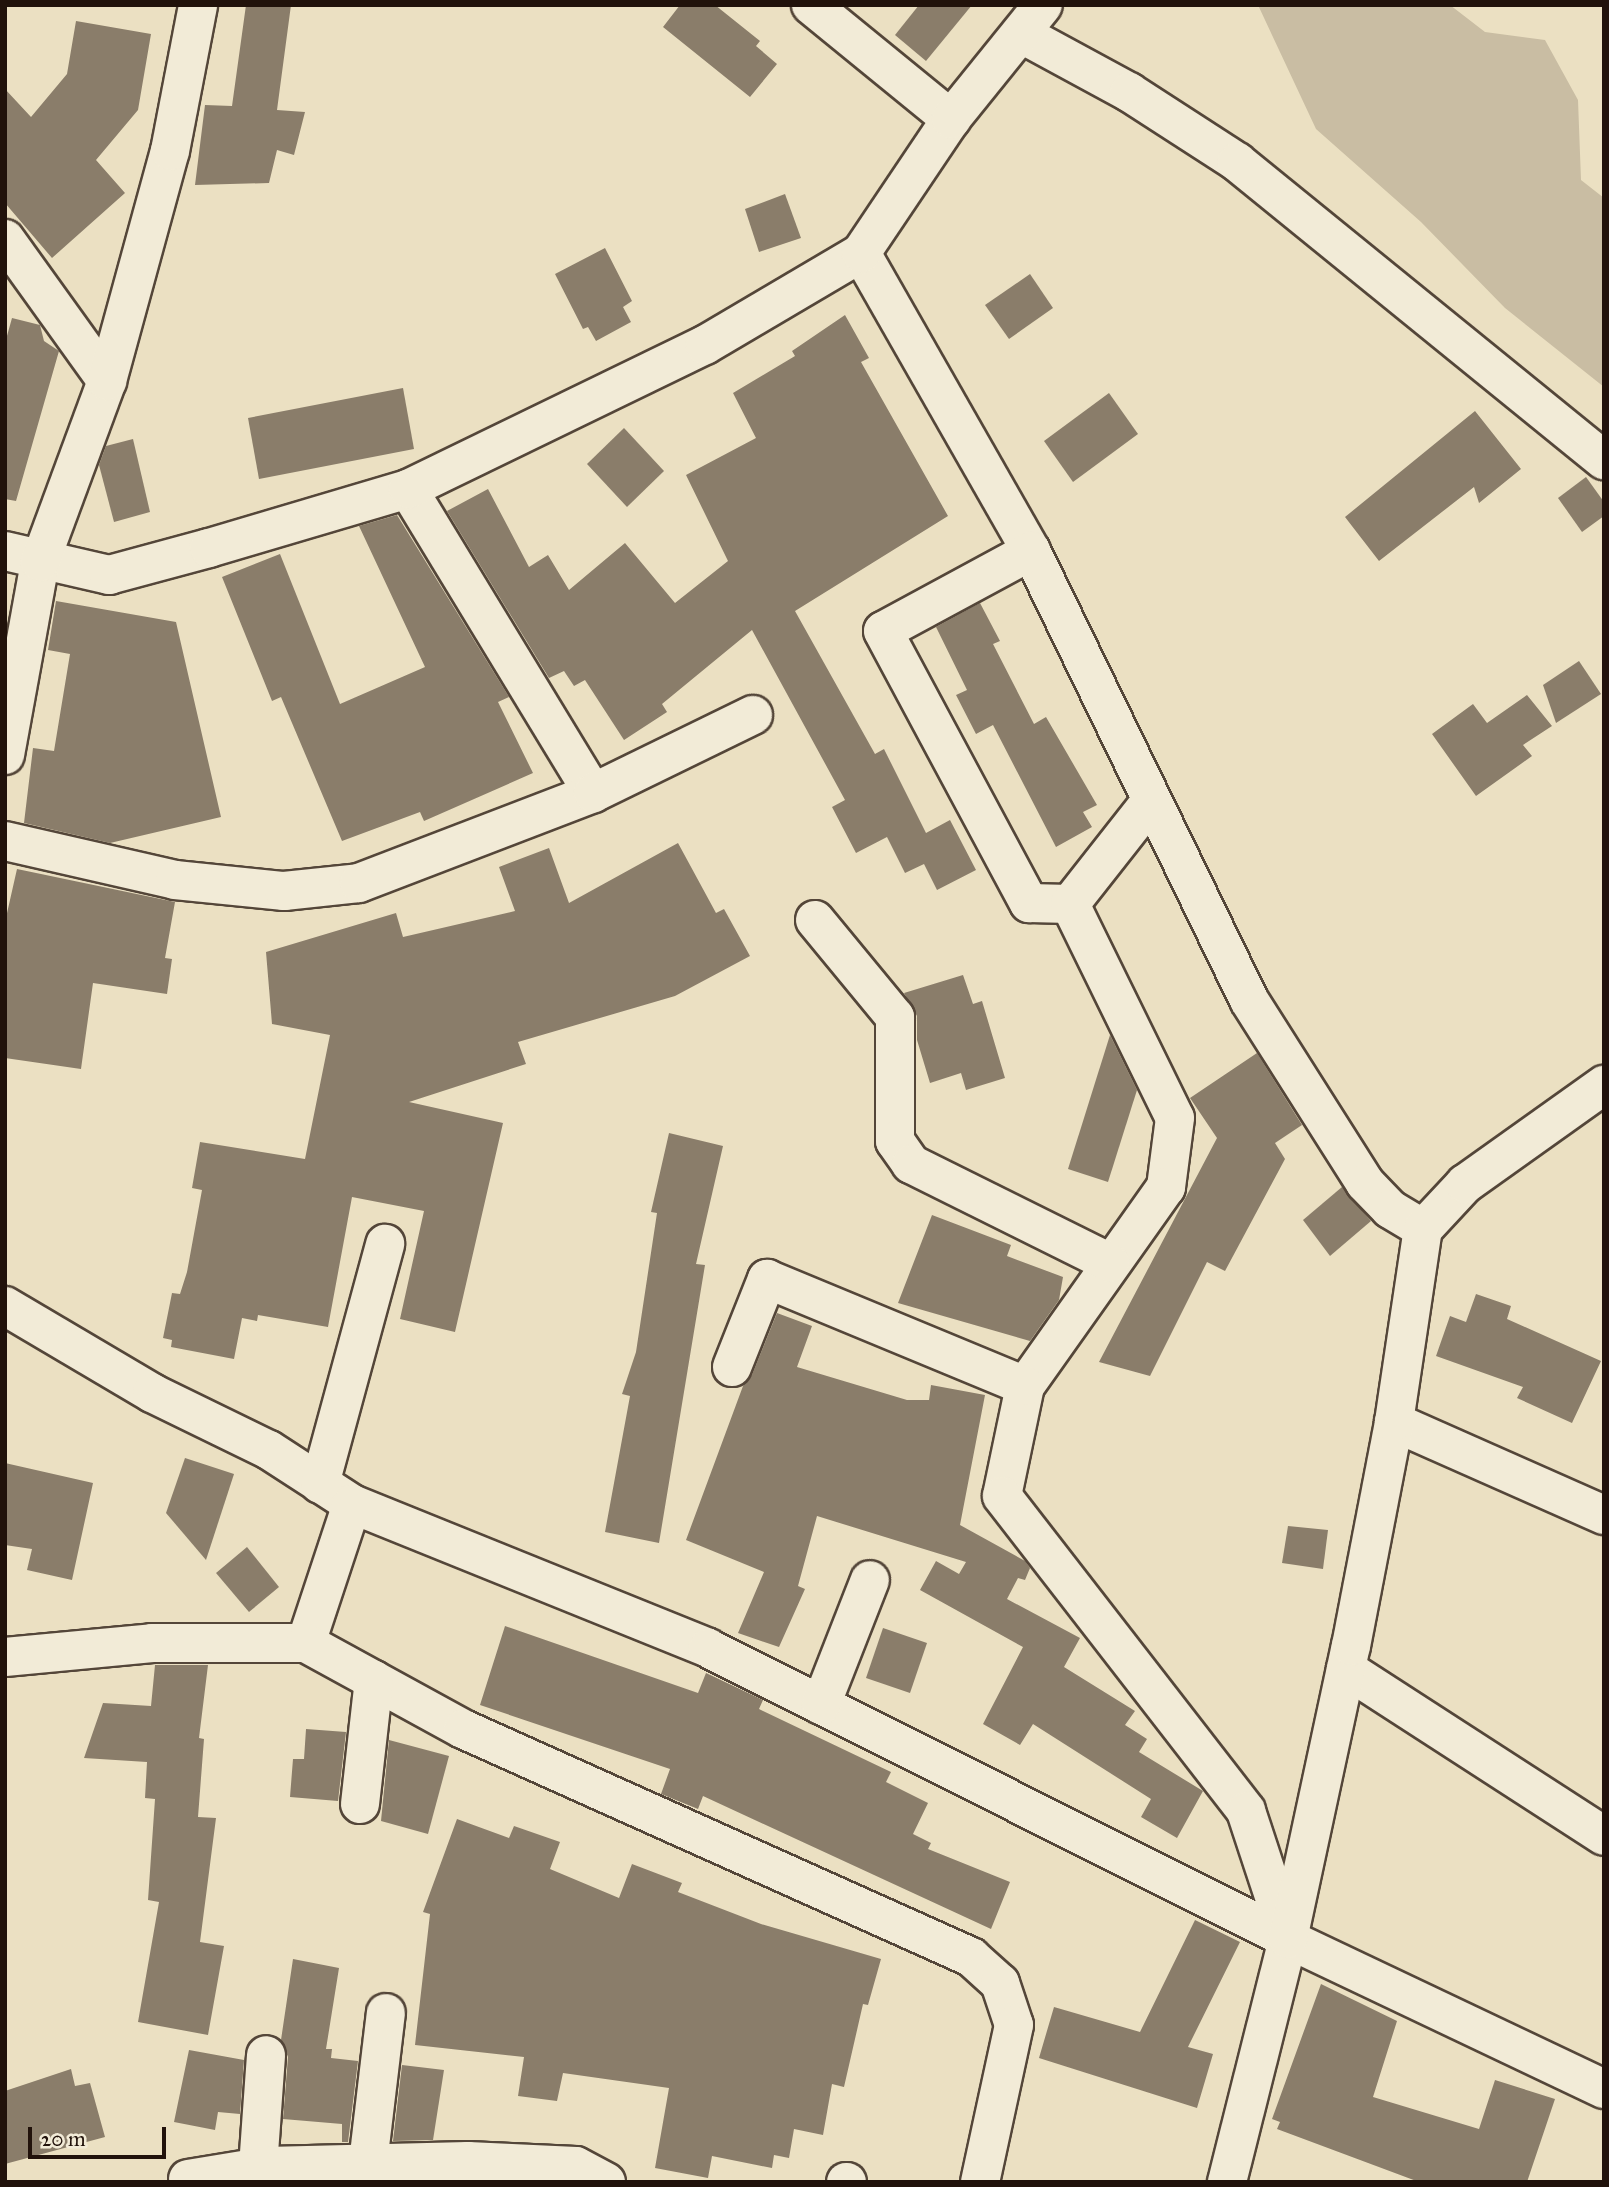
<!DOCTYPE html>
<html>
<head>
<meta charset="utf-8">
<style>
	body { margin:0 }
	#map { position:relative; width:1609px; height:2187px; overflow:hidden; background:#ebe0c2; font-family:"IM FELL Great Primer",serif }
	div>[style] { position:absolute }
	[style*='--x'] { left:calc(var(--x)*1px); top:calc(var(--y)*1px); width:calc(var(--w)*1px); rotate:calc(var(--a)*1deg) }
	.green>* { inset:0; background:#c9bda3 }
	.building>* { inset:0; background:#8a7d6a }
	.roads { filter:drop-shadow(2px 0 #544639) drop-shadow(-2px 0 #544639) drop-shadow(0 2px #544639) drop-shadow(0 -2px #544639) }
	.minor>* { height:38px; margin:-19px; padding:0 19px; transform-origin:19px; border-radius:19px; background:#f2ebd7 }
	span { translate:-50% -50%; white-space:nowrap; text-align:center; line-height:1.15; -webkit-text-stroke:7px #f2ebd7; paint-order:stroke }
	.frame { position:absolute; inset:0; border:7px solid #21120b; pointer-events:none }
	.scale { position:absolute; left:28px; top:2127px; width:138px; height:32px; box-sizing:border-box; border:4px solid #21120b; border-top:0; padding-left:9px; font-size:21px; line-height:24px; white-space:nowrap; color:#21120b; -webkit-text-stroke:5px #f2ebd7; paint-order:stroke }
</style>
</head>
<body>
<div id="map">
	<div class="green">
		<div style="clip-path:polygon(1258px 5px,1450px 5px,1485px 32px,1545px 40px,1578px 100px,1581px 180px,1604px 198px,1604px 387px,1505px 308px,1421px 222px,1316px 129px)"></div>
	</div>
	<div class="building">
		<div style="clip-path:polygon(246px 5px,291px 5px,277px 110px,305px 112px,294px 155px,277px 150px,269px 183px,195px 185px,205px 105px,232px 106px)"></div>
		<div style="clip-path:polygon(680px 5px,715px 5px,760px 41px,756px 46px,777px 64px,750px 97px,663px 27px)"></div>
		<div style="clip-path:polygon(919px 5px,972px 5px,926px 61px,895px 35px)"></div>
		<div style="clip-path:polygon(76px 21px,151px 34px,138px 110px,96px 160px,125px 193px,52px 258px,5px 203px,5px 89px,31px 117px,67px 74px)"></div>
		<div style="clip-path:polygon(785px 194px,801px 238px,759px 252px,745px 209px)"></div>
		<div style="clip-path:polygon(605px 248px,632px 301px,623px 307px,631px 322px,596px 341px,588px 327px,583px 329px,555px 274px)"></div>
		<div style="clip-path:polygon(1030px 274px,1053px 308px,1009px 339px,985px 305px)"></div>
		<div style="clip-path:polygon(845px 315px,869px 358px,861px 362px,948px 516px,795px 611px,875px 754px,884px 749px,926px 833px,950px 820px,976px 870px,937px 890px,924px 864px,905px 873px,887px 837px,856px 853px,832px 807px,845px 800px,752px 630px,662px 704px,667px 712px,624px 740px,585px 680px,574px 686px,564px 671px,549px 678px,447px 511px,488px 489px,529px 567px,548px 555px,569px 590px,625px 543px,675px 603px,728px 561px,686px 475px,756px 438px,733px 393px,795px 356px,792px 351px)"></div>
		<div style="clip-path:polygon(12px 318px,40px 325px,44px 341px,59px 351px,16px 501px,5px 499px,5px 343px)"></div>
		<div style="clip-path:polygon(403px 388px,414px 449px,259px 479px,248px 418px)"></div>
		<div style="clip-path:polygon(1109px 393px,1138px 434px,1073px 482px,1044px 441px)"></div>
		<div style="clip-path:polygon(1475px 411px,1521px 469px,1479px 503px,1474px 487px,1379px 561px,1345px 517px)"></div>
		<div style="clip-path:polygon(624px 428px,664px 471px,627px 507px,587px 464px)"></div>
		<div style="clip-path:polygon(133px 439px,150px 512px,114px 522px,99px 465px,106px 446px)"></div>
		<div style="clip-path:polygon(1586px 477px,1604px 502px,1604px 516px,1582px 532px,1558px 498px)"></div>
		<div style="clip-path:polygon(397px 515px,509px 697px,498px 702px,533px 773px,424px 821px,420px 812px,342px 841px,281px 697px,272px 701px,222px 577px,280px 554px,340px 704px,425px 667px,359px 526px)"></div>
		<div style="clip-path:polygon(56px 601px,176px 622px,221px 817px,110px 843px,24px 823px,33px 748px,54px 751px,70px 654px,48px 650px)"></div>
		<div style="clip-path:polygon(980px 603px,1000px 641px,993px 644px,1034px 724px,1046px 717px,1097px 805px,1083px 812px,1092px 827px,1056px 847px,993px 725px,976px 734px,956px 695px,967px 690px,936px 627px)"></div>
		<div style="clip-path:polygon(1579px 661px,1601px 694px,1556px 723px,1543px 685px)"></div>
		<div style="clip-path:polygon(1527px 695px,1552px 726px,1523px 745px,1532px 756px,1476px 796px,1432px 734px,1473px 704px,1487px 723px)"></div>
		<div style="clip-path:polygon(678px 843px,716px 913px,724px 909px,750px 956px,675px 996px,518px 1042px,526px 1064px,409px 1102px,503px 1123px,455px 1332px,400px 1319px,424px 1211px,352px 1197px,328px 1327px,258px 1315px,257px 1321px,242px 1318px,234px 1359px,171px 1347px,172px 1340px,163px 1338px,172px 1293px,180px 1294px,187px 1272px,202px 1190px,192px 1188px,200px 1142px,305px 1159px,330px 1035px,272px 1024px,266px 952px,396px 913px,403px 937px,515px 911px,499px 867px,549px 848px,569px 903px)"></div>
		<div style="clip-path:polygon(17px 869px,175px 902px,165px 958px,172px 959px,167px 994px,93px 983px,81px 1069px,5px 1058px,5px 922px)"></div>
		<div style="clip-path:polygon(963px 975px,973px 1004px,982px 1001px,1005px 1078px,966px 1090px,961px 1073px,930px 1083px,917px 1040px,917px 1016px,904px 993px)"></div>
		<div style="clip-path:polygon(1110px 1035px,1137px 1090px,1108px 1182px,1068px 1169px)"></div>
		<div style="clip-path:polygon(1257px 1053px,1302px 1125px,1275px 1143px,1285px 1159px,1225px 1271px,1207px 1262px,1150px 1376px,1099px 1362px,1217px 1138px,1190px 1098px)"></div>
		<div style="clip-path:polygon(669px 1133px,723px 1146px,696px 1264px,705px 1265px,659px 1543px,605px 1532px,630px 1396px,622px 1394px,636px 1352px,657px 1213px,651px 1212px)"></div>
		<div style="clip-path:polygon(1342px 1187px,1371px 1221px,1330px 1256px,1303px 1220px)"></div>
		<div style="clip-path:polygon(932px 1215px,1011px 1245px,1007px 1256px,1063px 1277px,1059px 1300px,1030px 1341px,898px 1303px)"></div>
		<div style="clip-path:polygon(1476px 1294px,1511px 1306px,1507px 1319px,1601px 1361px,1572px 1423px,1517px 1398px,1523px 1387px,1436px 1356px,1450px 1316px,1466px 1322px)"></div>
		<div style="clip-path:polygon(777px 1313px,812px 1326px,797px 1367px,907px 1400px,929px 1400px,931px 1385px,985px 1395px,960px 1525px,1025px 1561px,1030px 1568px,1025px 1580px,1018px 1578px,1007px 1599px,1080px 1638px,1064px 1667px,1135px 1711px,1125px 1725px,1147px 1739px,1139px 1752px,1203px 1791px,1177px 1838px,1141px 1817px,1151px 1799px,1033px 1724px,1020px 1745px,983px 1724px,1023px 1647px,920px 1590px,936px 1561px,959px 1574px,966px 1562px,817px 1516px,798px 1586px,805px 1589px,779px 1647px,738px 1633px,764px 1572px,686px 1540px,743px 1386px,752px 1375px)"></div>
		<div style="clip-path:polygon(185px 1458px,234px 1474px,206px 1560px,166px 1513px)"></div>
		<div style="clip-path:polygon(5px 1463px,93px 1483px,72px 1580px,27px 1570px,32px 1549px,5px 1545px)"></div>
		<div style="clip-path:polygon(1288px 1526px,1328px 1530px,1323px 1569px,1282px 1563px)"></div>
		<div style="clip-path:polygon(247px 1547px,279px 1587px,249px 1612px,216px 1573px)"></div>
		<div style="clip-path:polygon(505px 1626px,698px 1693px,706px 1673px,763px 1700px,759px 1709px,891px 1772px,886px 1782px,928px 1803px,913px 1834px,931px 1843px,928px 1849px,1010px 1882px,991px 1929px,703px 1796px,698px 1809px,661px 1794px,670px 1769px,480px 1705px)"></div>
		<div style="clip-path:polygon(883px 1628px,927px 1643px,910px 1693px,866px 1678px)"></div>
		<div style="clip-path:polygon(155px 1665px,208px 1665px,199px 1738px,204px 1739px,198px 1817px,216px 1818px,200px 1942px,224px 1946px,208px 2035px,138px 2022px,159px 1902px,148px 1900px,155px 1799px,145px 1798px,147px 1762px,84px 1758px,103px 1703px,151px 1706px)"></div>
		<div style="clip-path:polygon(306px 1729px,346px 1732px,338px 1801px,290px 1797px,293px 1759px,304px 1759px)"></div>
		<div style="clip-path:polygon(389px 1740px,449px 1756px,428px 1834px,381px 1821px)"></div>
		<div style="clip-path:polygon(457px 1819px,509px 1838px,514px 1826px,560px 1842px,550px 1869px,619px 1898px,632px 1864px,682px 1883px,678px 1892px,761px 1924px,881px 1959px,868px 2005px,863px 2004px,844px 2087px,832px 2084px,823px 2135px,794px 2129px,789px 2158px,774px 2155px,772px 2168px,712px 2156px,708px 2178px,655px 2168px,669px 2088px,563px 2073px,557px 2101px,518px 2096px,524px 2057px,415px 2045px,430px 1914px,423px 1912px)"></div>
		<div style="clip-path:polygon(1195px 1920px,1240px 1942px,1188px 2047px,1213px 2054px,1197px 2108px,1039px 2058px,1054px 2007px,1140px 2032px)"></div>
		<div style="clip-path:polygon(293px 1959px,339px 1968px,326px 2049px,332px 2049px,331px 2058px,358px 2061px,348px 2142px,342px 2142px,342px 2124px,283px 2119px,288px 2057px,281px 2040px)"></div>
		<div style="clip-path:polygon(1321px 1984px,1397px 2021px,1373px 2097px,1479px 2129px,1495px 2080px,1555px 2099px,1527px 2182px,1419px 2182px,1277px 2129px,1280px 2122px,1272px 2119px)"></div>
		<div style="clip-path:polygon(189px 2050px,244px 2060px,240px 2114px,218px 2112px,215px 2130px,174px 2122px)"></div>
		<div style="clip-path:polygon(402px 2065px,444px 2070px,433px 2140px,393px 2141px)"></div>
		<div style="clip-path:polygon(71px 2069px,75px 2086px,90px 2083px,105px 2137px,5px 2164px,5px 2091px)"></div>
	</div>
	<div class="roads">
		<div class="minor">
			<div style="--x:811;--y:5;--w:181;--a:39.2"></div>
			<div style="--x:1022;--y:34;--w:122;--a:28.5"></div>
			<div style="--x:1129;--y:92;--w:129;--a:32.9"></div>
			<div style="--x:1237;--y:162;--w:473;--a:39.1"></div>
			<div style="--x:5;--y:239;--w:175;--a:54.3"></div>
			<div style="--x:861;--y:253;--w:343;--a:60.3"></div>
			<div style="--x:1031;--y:551;--w:499;--a:64.1"></div>
			<div style="--x:1249;--y:1000;--w:217;--a:57.6"></div>
			<div style="--x:1365;--y:1183;--w:36;--a:46"></div>
			<div style="--x:1390;--y:1209;--w:39;--a:31"></div>
			<div style="--x:408;--y:489;--w:356;--a:58.7"></div>
			<div style="--x:5;--y:551;--w:107;--a:13"></div>
			<div style="--x:109;--y:575;--w:104;--a:-15.1"></div>
			<div style="--x:209;--y:548;--w:208;--a:-16.5"></div>
			<div style="--x:408;--y:489;--w:330;--a:-25.9"></div>
			<div style="--x:705;--y:345;--w:181;--a:-30.5"></div>
			<div style="--x:861;--y:253;--w:161;--a:-56.1"></div>
			<div style="--x:951;--y:119;--w:146;--a:-51.1"></div>
			<div style="--x:1031;--y:551;--w:168;--a:151.6"></div>
			<div style="--x:883;--y:631;--w:309;--a:61.8"></div>
			<div style="--x:1029;--y:903;--w:41;--a:1.4"></div>
			<div style="--x:5;--y:755;--w:196;--a:-79.7"></div>
			<div style="--x:40;--y:562;--w:193;--a:-69.7"></div>
			<div style="--x:107;--y:381;--w:238;--a:-74.7"></div>
			<div style="--x:170;--y:151;--w:149;--a:-79.1"></div>
			<div style="--x:1151;--y:801;--w:131;--a:128.2"></div>
			<div style="--x:1070;--y:904;--w:238;--a:63.9"></div>
			<div style="--x:1175;--y:1118;--w:70;--a:97.4"></div>
			<div style="--x:1166;--y:1187;--w:244;--a:125.3"></div>
			<div style="--x:1025;--y:1386;--w:112;--a:101.8"></div>
			<div style="--x:1002;--y:1496;--w:398;--a:52.2"></div>
			<div style="--x:1246;--y:1811;--w:135;--a:71.8"></div>
			<div style="--x:5;--y:841;--w:174;--a:12.9"></div>
			<div style="--x:175;--y:880;--w:110;--a:5.8"></div>
			<div style="--x:284;--y:891;--w:75;--a:-6.1"></div>
			<div style="--x:359;--y:883;--w:251;--a:-21"></div>
			<div style="--x:593;--y:793;--w:178;--a:-26"></div>
			<div style="--x:815;--y:920;--w:126;--a:50.5"></div>
			<div style="--x:895;--y:1017;--w:124;--a:90"></div>
			<div style="--x:895;--y:1141;--w:28;--a:55"></div>
			<div style="--x:911;--y:1164;--w:222;--a:26.4"></div>
			<div style="--x:5;--y:1306;--w:171;--a:30.6"></div>
			<div style="--x:152;--y:1393;--w:130;--a:26"></div>
			<div style="--x:269;--y:1450;--w:99;--a:33"></div>
			<div style="--x:352;--y:1504;--w:384;--a:22"></div>
			<div style="--x:708;--y:1648;--w:649;--a:26.64"></div>
			<div style="--x:1288;--y:1939;--w:350;--a:25.4"></div>
			<div style="--x:732;--y:1367;--w:95;--a:-68.3"></div>
			<div style="--x:767;--y:1279;--w:279;--a:22.5"></div>
			<div style="--x:1394;--y:1422;--w:230;--a:23.9"></div>
			<div style="--x:320;--y:1484;--w:249;--a:-74.8"></div>
			<div style="--x:306;--y:1643;--w:146;--a:-71.7"></div>
			<div style="--x:5;--y:1657;--w:148;--a:-5.4"></div>
			<div style="--x:152;--y:1643;--w:154;--a:0"></div>
			<div style="--x:306;--y:1643;--w:179;--a:28.7"></div>
			<div style="--x:463;--y:1729;--w:557;--a:24.17"></div>
			<div style="--x:971;--y:1957;--w:39;--a:42"></div>
			<div style="--x:1000;--y:1983;--w:44;--a:71.6"></div>
			<div style="--x:1014;--y:2025;--w:161;--a:102.2"></div>
			<div style="--x:1346;--y:1669;--w:307;--a:32.9"></div>
			<div style="--x:821;--y:1705;--w:134;--a:-68.6"></div>
			<div style="--x:360;--y:1804;--w:125;--a:-83.6"></div>
			<div style="--x:368;--y:2163;--w:151;--a:-83.2"></div>
			<div style="--x:258;--y:2167;--w:112;--a:-85.9"></div>
			<div style="--x:188;--y:2179;--w:80;--a:-9.3"></div>
			<div style="--x:267;--y:2166;--w:201;--a:-1.4"></div>
			<div style="--x:468;--y:2161;--w:108;--a:2.7"></div>
			<div style="--x:576;--y:2166;--w:34;--a:28"></div>
			<div style="--x:846;--y:2182;--w:1;--a:0"></div>
			<div style="--x:1227;--y:2182;--w:251;--a:-75.9"></div>
			<div style="--x:1288;--y:1939;--w:300;--a:-77.9"></div>
			<div style="--x:1351;--y:1646;--w:228;--a:-79.1"></div>
			<div style="--x:1394;--y:1422;--w:195;--a:-81.5"></div>
			<div style="--x:1423;--y:1229;--w:62;--a:-47"></div>
			<div style="--x:1465;--y:1184;--w:171;--a:-35.5"></div>
		</div>
	</div>
	<div class="frame"></div>
	<div class="scale">20 m</div>
</div>
</body>
</html>
